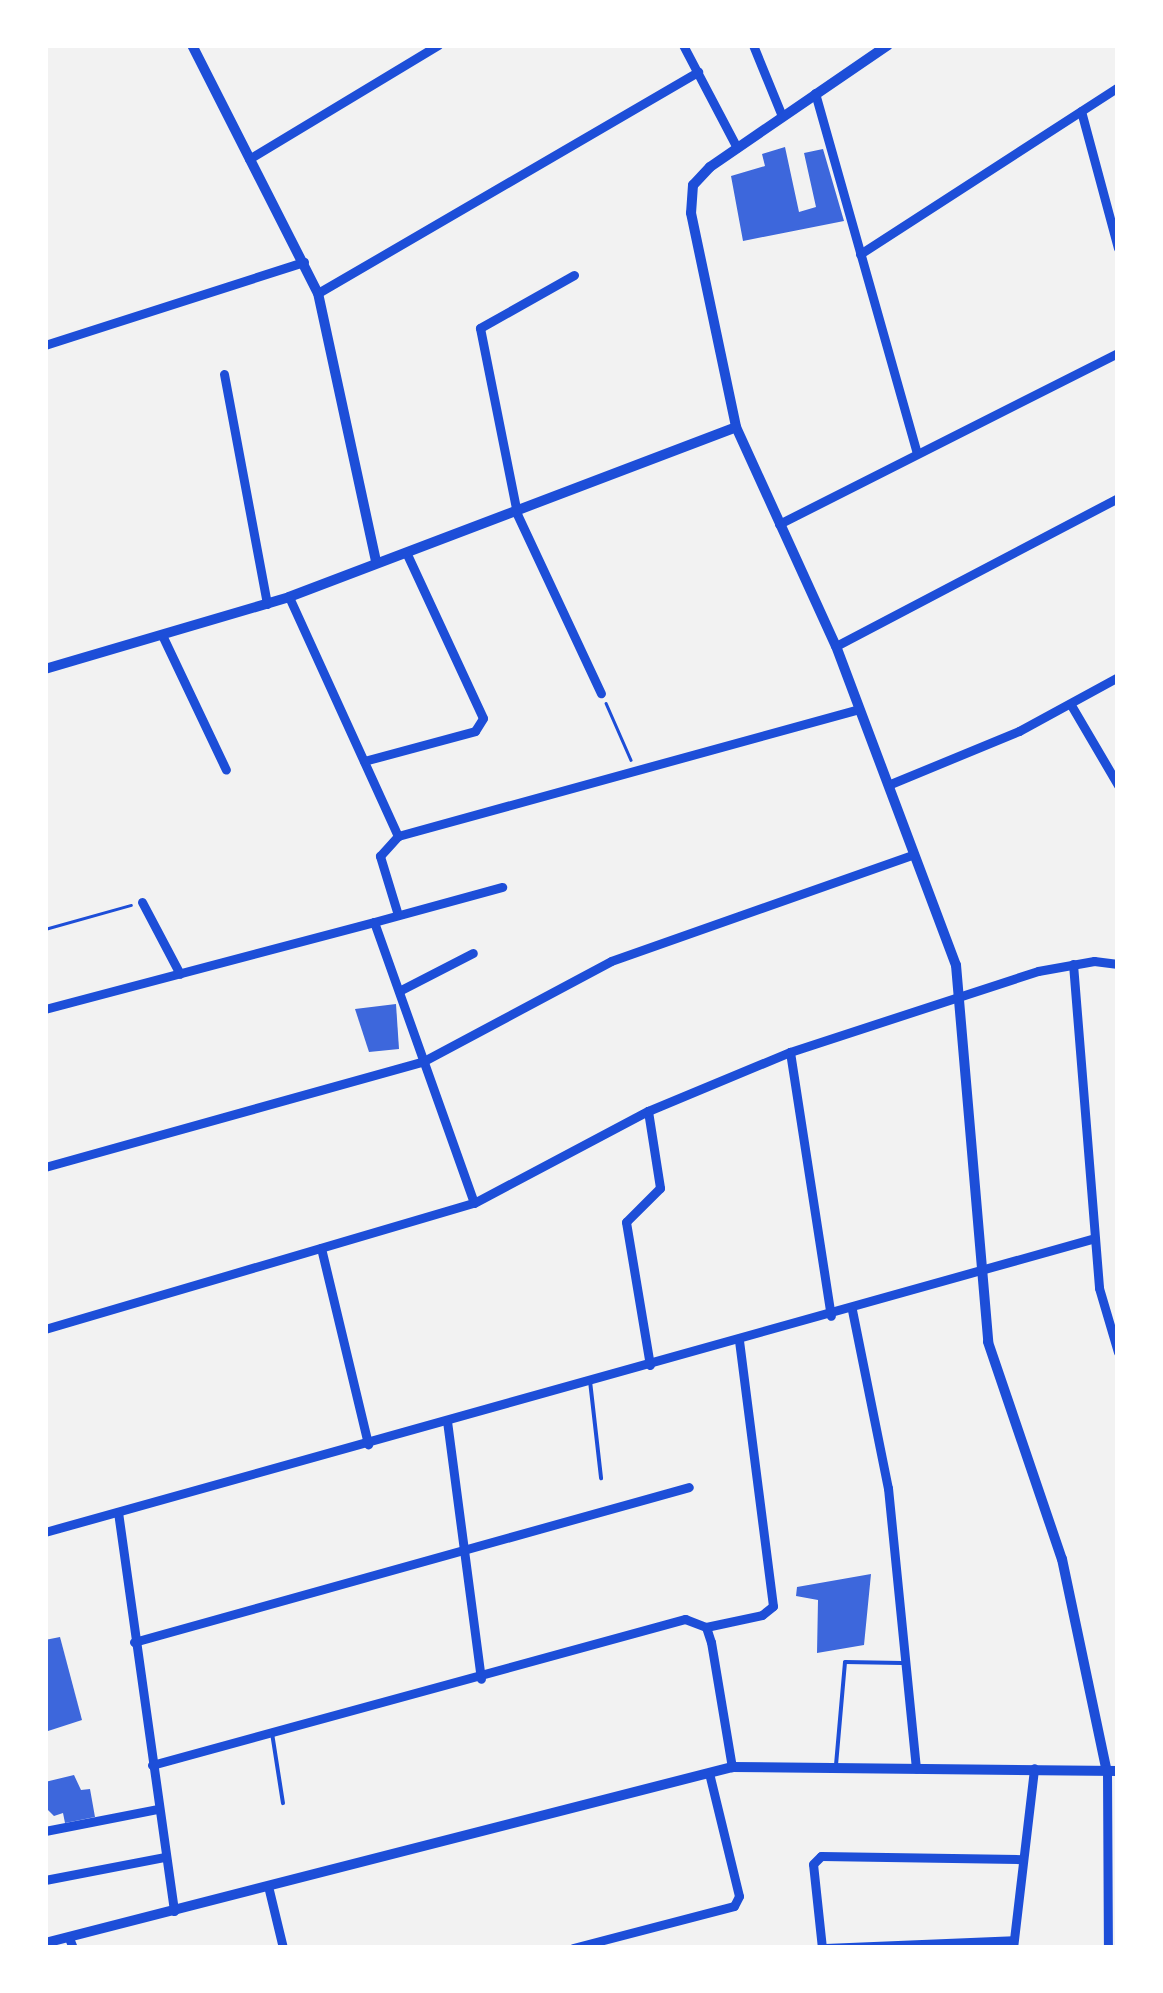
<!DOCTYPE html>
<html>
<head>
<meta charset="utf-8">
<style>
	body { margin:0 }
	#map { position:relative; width:1163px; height:1993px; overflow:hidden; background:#f2f2f2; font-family:"PT Sans Narrow",sans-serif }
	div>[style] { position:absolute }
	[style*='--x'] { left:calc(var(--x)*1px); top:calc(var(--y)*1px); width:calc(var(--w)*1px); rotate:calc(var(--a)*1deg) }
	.building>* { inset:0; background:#3d67dc }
	.path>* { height:2.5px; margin:-1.25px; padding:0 1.25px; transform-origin:1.25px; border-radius:1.25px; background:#1d4ed8 }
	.service>* { height:4px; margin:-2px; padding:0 2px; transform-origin:2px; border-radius:2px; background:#1d4ed8 }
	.minor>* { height:9px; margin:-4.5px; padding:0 4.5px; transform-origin:4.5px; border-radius:4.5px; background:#1d4ed8 }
	.tertiary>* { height:10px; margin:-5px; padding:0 5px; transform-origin:5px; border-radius:5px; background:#1d4ed8 }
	span { translate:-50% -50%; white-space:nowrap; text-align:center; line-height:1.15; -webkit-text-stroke:8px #fff; paint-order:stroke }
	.frame { position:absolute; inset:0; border:48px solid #fff; pointer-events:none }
</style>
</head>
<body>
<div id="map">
	<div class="building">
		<div style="clip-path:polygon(785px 147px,799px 212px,816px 207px,804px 153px,823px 149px,844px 221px,743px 241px,731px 176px,765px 166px,762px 154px)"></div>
		<div style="clip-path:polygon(396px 1004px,399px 1049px,369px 1052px,355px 1009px)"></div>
		<div style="clip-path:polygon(871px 1574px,864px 1645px,817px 1653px,818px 1600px,796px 1596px,797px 1587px)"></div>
		<div style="clip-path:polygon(60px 1637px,82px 1720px,45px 1732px,45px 1640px)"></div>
		<div style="clip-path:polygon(74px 1775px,81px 1790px,90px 1789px,95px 1817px,65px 1823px,63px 1813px,54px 1816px,47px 1809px,45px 1782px)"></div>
	</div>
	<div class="path">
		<div style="--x:606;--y:703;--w:62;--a:66.3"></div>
		<div style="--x:45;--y:929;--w:89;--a:-15.6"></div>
	</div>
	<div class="service">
		<div style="--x:590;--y:1381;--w:98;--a:83.5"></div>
		<div style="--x:272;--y:1733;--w:71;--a:81.1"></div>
		<div style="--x:836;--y:1765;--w:103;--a:-85"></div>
		<div style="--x:845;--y:1662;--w:57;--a:1"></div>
	</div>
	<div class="minor">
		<div style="--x:683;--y:45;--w:116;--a:62.3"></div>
		<div style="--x:753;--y:45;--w:77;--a:67.8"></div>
		<div style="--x:815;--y:93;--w:374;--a:74.2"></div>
		<div style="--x:1081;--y:111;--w:142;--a:74.9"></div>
		<div style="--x:249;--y:159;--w:221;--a:-31.1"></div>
		<div style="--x:860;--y:254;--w:307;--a:-32.9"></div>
		<div style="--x:574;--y:275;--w:108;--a:150.6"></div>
		<div style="--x:480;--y:328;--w:190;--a:78.7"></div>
		<div style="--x:517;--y:514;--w:198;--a:64.9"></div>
		<div style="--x:318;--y:293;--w:440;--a:-30.2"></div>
		<div style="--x:45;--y:345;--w:272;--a:-17.8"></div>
		<div style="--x:224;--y:374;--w:234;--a:79.4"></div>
		<div style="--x:779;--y:524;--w:380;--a:-26.8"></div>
		<div style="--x:289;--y:597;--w:263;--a:65.5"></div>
		<div style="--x:162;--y:635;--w:149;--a:64.6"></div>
		<div style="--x:836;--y:646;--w:318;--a:-27.7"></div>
		<div style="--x:1071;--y:705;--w:93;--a:59.6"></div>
		<div style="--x:364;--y:761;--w:115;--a:-15.1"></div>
		<div style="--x:475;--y:731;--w:15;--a:-58"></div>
		<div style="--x:483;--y:718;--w:183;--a:-114.9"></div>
		<div style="--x:888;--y:785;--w:142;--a:-22.4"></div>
		<div style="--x:1019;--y:731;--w:113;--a:-28.6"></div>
		<div style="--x:142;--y:902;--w:81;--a:62.2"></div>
		<div style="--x:398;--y:915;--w:62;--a:-107"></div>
		<div style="--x:380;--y:856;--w:27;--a:-48"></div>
		<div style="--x:398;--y:836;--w:478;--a:-15.4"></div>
		<div style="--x:374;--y:922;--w:133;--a:-15.3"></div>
		<div style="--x:1073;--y:964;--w:325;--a:85.4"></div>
		<div style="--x:1099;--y:1288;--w:67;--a:73.5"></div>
		<div style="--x:399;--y:991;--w:83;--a:-27.2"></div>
		<div style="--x:45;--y:1009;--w:340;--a:-14.8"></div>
		<div style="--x:374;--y:922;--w:298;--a:70.4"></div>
		<div style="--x:790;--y:1052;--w:267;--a:81.2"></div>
		<div style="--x:648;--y:1111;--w:78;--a:81.1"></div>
		<div style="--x:660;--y:1188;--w:48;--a:135"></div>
		<div style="--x:626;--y:1222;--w:145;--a:80.5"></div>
		<div style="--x:45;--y:1167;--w:391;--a:-15.6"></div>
		<div style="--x:422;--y:1062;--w:214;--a:-28.1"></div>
		<div style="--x:611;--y:961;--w:321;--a:-19.4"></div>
		<div style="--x:321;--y:1248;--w:202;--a:76.5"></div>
		<div style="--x:852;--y:1310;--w:182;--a:78.6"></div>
		<div style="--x:888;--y:1488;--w:282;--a:84.3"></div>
		<div style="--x:45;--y:1329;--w:447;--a:-16.4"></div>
		<div style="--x:474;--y:1203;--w:197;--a:-27.9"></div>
		<div style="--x:648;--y:1111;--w:154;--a:-22.6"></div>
		<div style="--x:790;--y:1052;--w:261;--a:-18.1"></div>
		<div style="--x:1038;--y:971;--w:57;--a:-10.1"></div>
		<div style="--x:1094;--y:961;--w:24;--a:7"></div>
		<div style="--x:447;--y:1421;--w:260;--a:82.5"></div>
		<div style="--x:118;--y:1512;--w:403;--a:82"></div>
		<div style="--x:45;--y:1532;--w:1090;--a:-15.64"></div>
		<div style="--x:706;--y:1627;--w:57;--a:-12.1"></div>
		<div style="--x:762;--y:1615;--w:14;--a:-39"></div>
		<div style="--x:773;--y:1606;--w:267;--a:-97.3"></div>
		<div style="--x:134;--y:1642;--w:576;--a:-15.6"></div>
		<div style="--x:152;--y:1765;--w:553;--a:-15.32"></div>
		<div style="--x:685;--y:1619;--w:22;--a:21"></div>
		<div style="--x:706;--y:1627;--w:16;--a:72"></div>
		<div style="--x:711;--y:1642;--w:127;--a:80.5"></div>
		<div style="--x:1107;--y:1772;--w:176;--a:89.7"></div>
		<div style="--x:45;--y:1831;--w:114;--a:-11.1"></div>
		<div style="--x:45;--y:1880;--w:121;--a:-10.9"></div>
		<div style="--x:269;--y:1890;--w:60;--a:76.4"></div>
		<div style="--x:69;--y:1938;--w:11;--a:68"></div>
		<div style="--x:573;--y:1948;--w:166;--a:-14.6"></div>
		<div style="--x:734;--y:1906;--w:11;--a:-63"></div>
		<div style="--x:739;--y:1896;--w:127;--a:-103.7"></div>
		<div style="--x:822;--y:1948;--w:84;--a:-96.1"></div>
		<div style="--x:813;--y:1864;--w:11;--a:-45"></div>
		<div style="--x:821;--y:1856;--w:200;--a:0.9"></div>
		<div style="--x:825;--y:1948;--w:188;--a:-2.4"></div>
		<div style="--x:1013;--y:1948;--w:181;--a:-83.3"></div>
	</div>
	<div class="tertiary">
		<div style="--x:192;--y:45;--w:278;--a:63.1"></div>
		<div style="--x:318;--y:293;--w:275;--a:77.8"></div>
		<div style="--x:888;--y:45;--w:216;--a:145.6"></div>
		<div style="--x:710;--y:167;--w:25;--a:133"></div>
		<div style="--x:693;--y:185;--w:28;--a:94"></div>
		<div style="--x:691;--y:213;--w:219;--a:78.1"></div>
		<div style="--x:736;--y:427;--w:241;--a:65.5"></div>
		<div style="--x:836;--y:646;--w:341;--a:69.4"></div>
		<div style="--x:956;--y:965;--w:378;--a:85.1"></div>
		<div style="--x:988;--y:1342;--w:229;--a:71.2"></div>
		<div style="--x:1062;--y:1559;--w:218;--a:78.1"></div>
		<div style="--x:45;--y:669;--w:254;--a:-16.4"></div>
		<div style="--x:289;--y:597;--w:478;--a:-20.8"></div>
		<div style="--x:45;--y:1943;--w:709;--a:-14.37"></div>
		<div style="--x:732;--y:1767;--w:386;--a:0.6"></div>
	</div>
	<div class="frame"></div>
</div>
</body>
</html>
